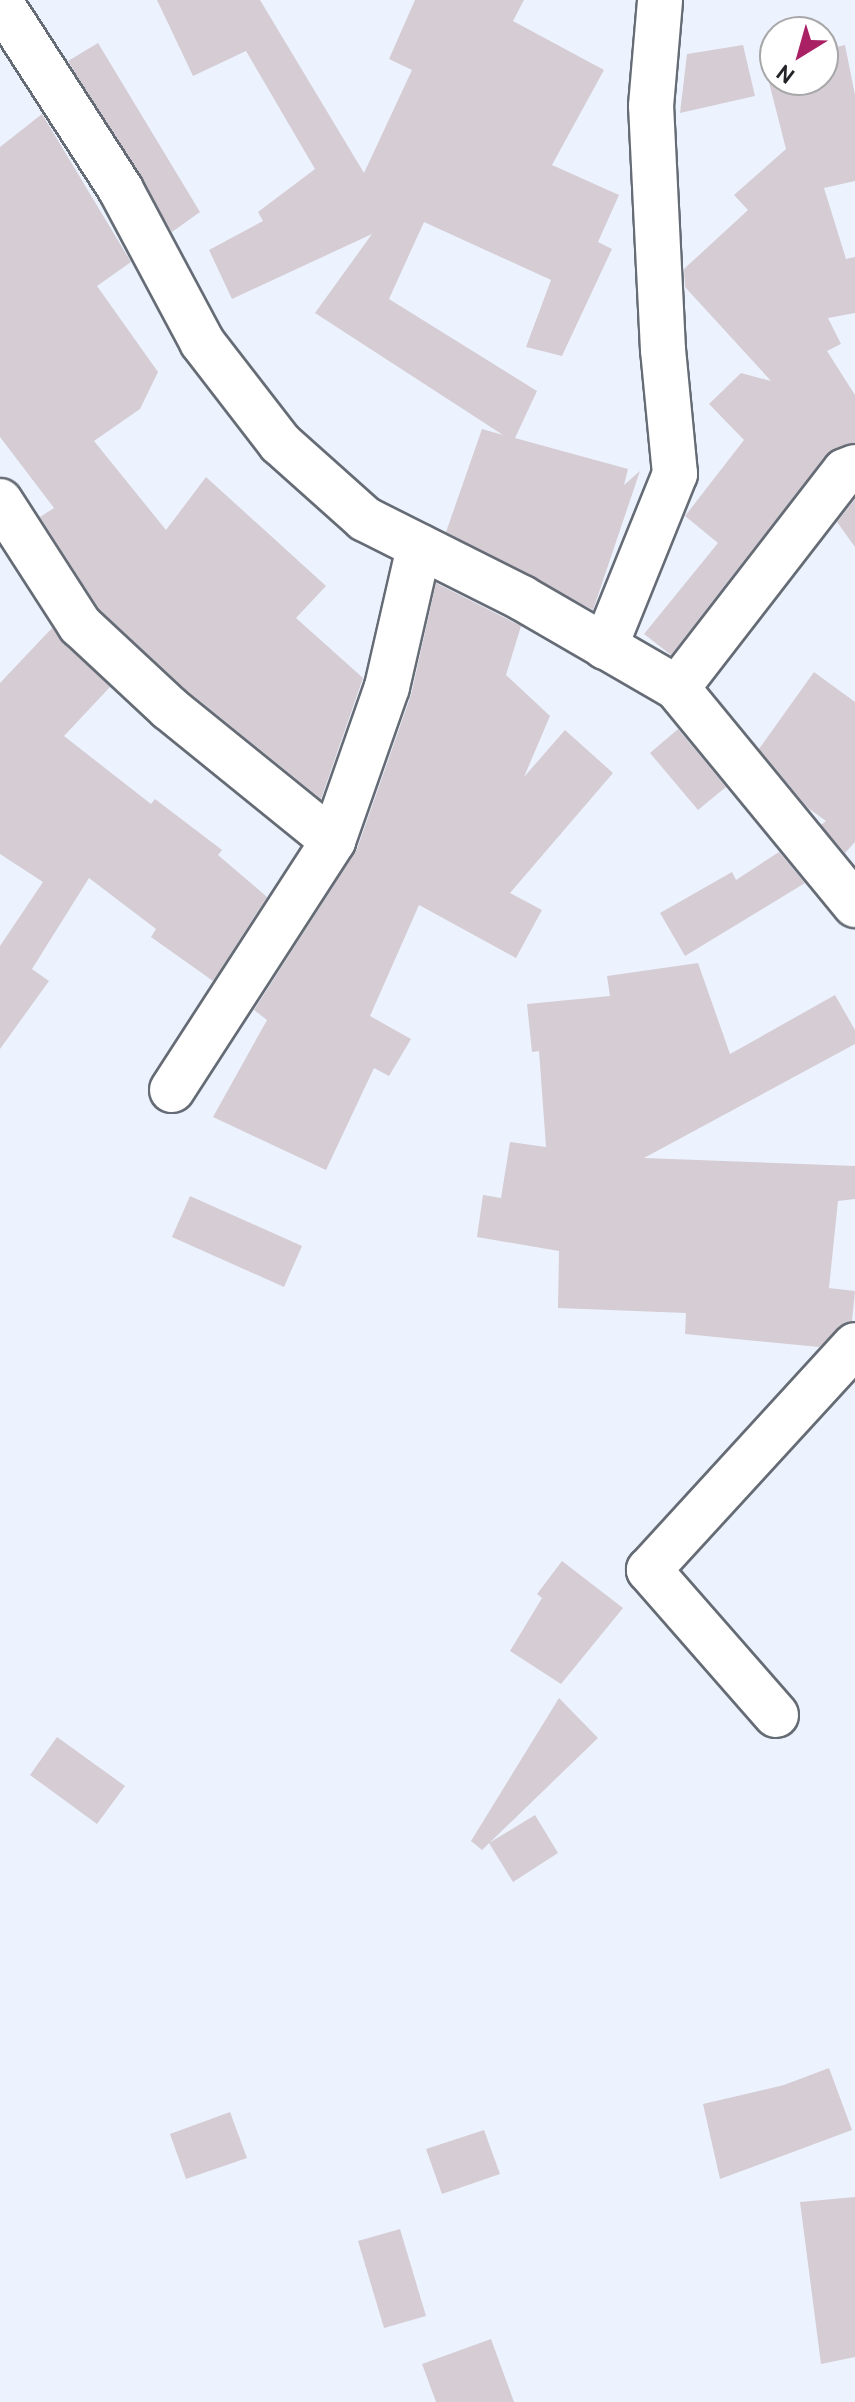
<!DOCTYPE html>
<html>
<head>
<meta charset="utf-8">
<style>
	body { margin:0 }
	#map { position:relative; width:855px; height:2402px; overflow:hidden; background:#ecf3fe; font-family:Cabin,sans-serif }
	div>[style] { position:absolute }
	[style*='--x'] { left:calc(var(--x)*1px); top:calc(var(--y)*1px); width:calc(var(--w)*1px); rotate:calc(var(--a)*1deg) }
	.building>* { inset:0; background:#d6ccd4 }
	.roads { filter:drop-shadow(2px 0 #666c75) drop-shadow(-2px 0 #666c75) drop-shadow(0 2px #666c75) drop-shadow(0 -2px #666c75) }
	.minor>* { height:44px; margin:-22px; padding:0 22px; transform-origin:22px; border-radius:22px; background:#fff }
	span { translate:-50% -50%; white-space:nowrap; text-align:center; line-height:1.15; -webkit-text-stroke:6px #fff; paint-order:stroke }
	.north { position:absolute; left:759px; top:16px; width:80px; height:80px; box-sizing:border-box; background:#fff; border:2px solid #a7a7a9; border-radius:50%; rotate:217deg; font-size:22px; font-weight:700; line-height:32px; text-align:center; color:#222428 }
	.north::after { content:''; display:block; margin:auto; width:28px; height:36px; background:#aa2064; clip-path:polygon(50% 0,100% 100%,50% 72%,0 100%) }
</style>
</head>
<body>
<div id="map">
	<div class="building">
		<div style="clip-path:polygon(157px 0,260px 0,364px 173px,412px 70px,389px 59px,415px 0,524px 0,513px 21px,604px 70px,552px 165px,619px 195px,598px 242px,612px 249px,562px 356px,526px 347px,551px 280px,424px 222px,389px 299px,537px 391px,515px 438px,628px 469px,624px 485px,640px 471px,593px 610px,446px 532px,482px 429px,503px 435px,315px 313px,372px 234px,232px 299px,209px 250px,263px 221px,258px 212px,315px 169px,246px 51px,193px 76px)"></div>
		<div style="clip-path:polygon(98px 43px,200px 212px,172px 232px,68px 61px)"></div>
		<div style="clip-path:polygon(743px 45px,755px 96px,680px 113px,687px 54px)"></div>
		<div style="clip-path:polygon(845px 45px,855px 95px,855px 181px,824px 188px,846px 259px,855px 257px,855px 313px,828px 318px,841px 344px,827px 351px,855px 395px,855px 443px,825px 456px,671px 655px,644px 634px,718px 543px,685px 516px,744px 440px,709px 404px,741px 373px,771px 381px,685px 287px,684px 269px,748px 210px,734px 195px,786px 149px,764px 63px,775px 61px,775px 80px,823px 80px,823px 50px)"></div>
		<div style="clip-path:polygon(42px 114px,131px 262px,97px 286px,158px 372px,140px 409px,94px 441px,166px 530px,206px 477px,326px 586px,296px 618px,363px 678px,321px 799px,185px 689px,99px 609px,40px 517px,54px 508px,0 437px,0 147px)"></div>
		<div style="clip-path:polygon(855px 499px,855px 547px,837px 522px)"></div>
		<div style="clip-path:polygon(436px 583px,521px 626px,506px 675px,550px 716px,524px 777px,565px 730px,613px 773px,510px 893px,542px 910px,516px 958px,419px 905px,370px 1016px,411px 1039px,389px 1076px,374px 1068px,326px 1170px,213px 1117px,267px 1020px,254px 1010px,357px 849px,411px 695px)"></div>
		<div style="clip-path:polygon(52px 628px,110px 687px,64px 736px,151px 804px,155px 799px,222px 850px,218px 855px,267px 897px,213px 981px,151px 937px,156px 929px,89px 878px,32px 969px,49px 981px,0 1049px,0 946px,43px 882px,0 854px,0 683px)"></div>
		<div style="clip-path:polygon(814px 672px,855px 702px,855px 842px,845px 853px,821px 825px,826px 821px,808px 808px,759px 749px)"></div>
		<div style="clip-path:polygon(678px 729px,726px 787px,698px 810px,650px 753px)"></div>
		<div style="clip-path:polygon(779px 852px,805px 883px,685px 956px,660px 913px,732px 872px,736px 880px)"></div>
		<div style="clip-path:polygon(698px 963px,730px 1054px,835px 995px,855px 1030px,855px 1044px,644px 1158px,855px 1166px,855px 1199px,838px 1201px,829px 1288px,855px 1291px,852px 1321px,819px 1347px,685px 1334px,686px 1313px,558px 1308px,559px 1251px,477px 1237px,483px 1195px,501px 1198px,510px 1142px,546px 1147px,539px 1051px,532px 1052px,527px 1004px,610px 996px,607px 976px)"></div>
		<div style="clip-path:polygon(190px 1196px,302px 1246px,284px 1287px,172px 1237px)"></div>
		<div style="clip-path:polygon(562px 1561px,623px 1608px,561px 1684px,510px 1651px,542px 1598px,537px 1594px)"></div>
		<div style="clip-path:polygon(559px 1698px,598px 1738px,482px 1850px,471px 1841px)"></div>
		<div style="clip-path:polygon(57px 1737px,125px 1786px,97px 1824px,30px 1775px)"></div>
		<div style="clip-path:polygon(535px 1815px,558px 1853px,513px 1882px,489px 1843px)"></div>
		<div style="clip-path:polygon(829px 2068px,852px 2130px,720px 2179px,703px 2104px,784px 2085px)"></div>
		<div style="clip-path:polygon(230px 2112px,247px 2158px,186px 2179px,170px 2134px)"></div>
		<div style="clip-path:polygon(484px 2130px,500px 2174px,442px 2194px,426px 2149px)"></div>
		<div style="clip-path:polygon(855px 2197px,855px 2357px,821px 2364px,800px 2202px)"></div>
		<div style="clip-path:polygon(400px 2229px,426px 2316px,384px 2328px,358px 2241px)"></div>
		<div style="clip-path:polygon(491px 2339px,514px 2402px,436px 2402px,422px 2364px)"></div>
	</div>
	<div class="roads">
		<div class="minor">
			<div style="--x:0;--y:2;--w:224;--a:57.2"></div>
			<div style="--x:121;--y:190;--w:172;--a:61.9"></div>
			<div style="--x:202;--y:342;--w:128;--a:52.3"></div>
			<div style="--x:280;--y:443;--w:114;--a:41.8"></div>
			<div style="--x:365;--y:519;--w:176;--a:26.7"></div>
			<div style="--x:522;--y:598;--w:179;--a:30.1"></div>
			<div style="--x:677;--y:688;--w:281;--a:50.6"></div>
			<div style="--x:0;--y:501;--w:148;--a:57.2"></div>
			<div style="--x:80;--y:625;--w:122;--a:43"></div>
			<div style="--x:169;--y:708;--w:211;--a:39"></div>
			<div style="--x:605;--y:647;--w:187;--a:-68"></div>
			<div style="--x:675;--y:474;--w:125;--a:-95.5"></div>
			<div style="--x:663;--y:350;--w:244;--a:-92.8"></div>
			<div style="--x:651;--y:106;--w:106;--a:-85.1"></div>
			<div style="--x:677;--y:688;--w:274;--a:-52.3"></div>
			<div style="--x:845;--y:471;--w:11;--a:-22"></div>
			<div style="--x:172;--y:1090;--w:297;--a:-57.1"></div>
			<div style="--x:333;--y:841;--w:163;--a:-70.7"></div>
			<div style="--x:387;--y:687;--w:144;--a:-77.1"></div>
			<div style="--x:776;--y:1715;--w:193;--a:-131.2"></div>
			<div style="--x:649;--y:1570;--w:305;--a:-47.5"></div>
		</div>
	</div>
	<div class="north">N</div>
</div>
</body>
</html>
